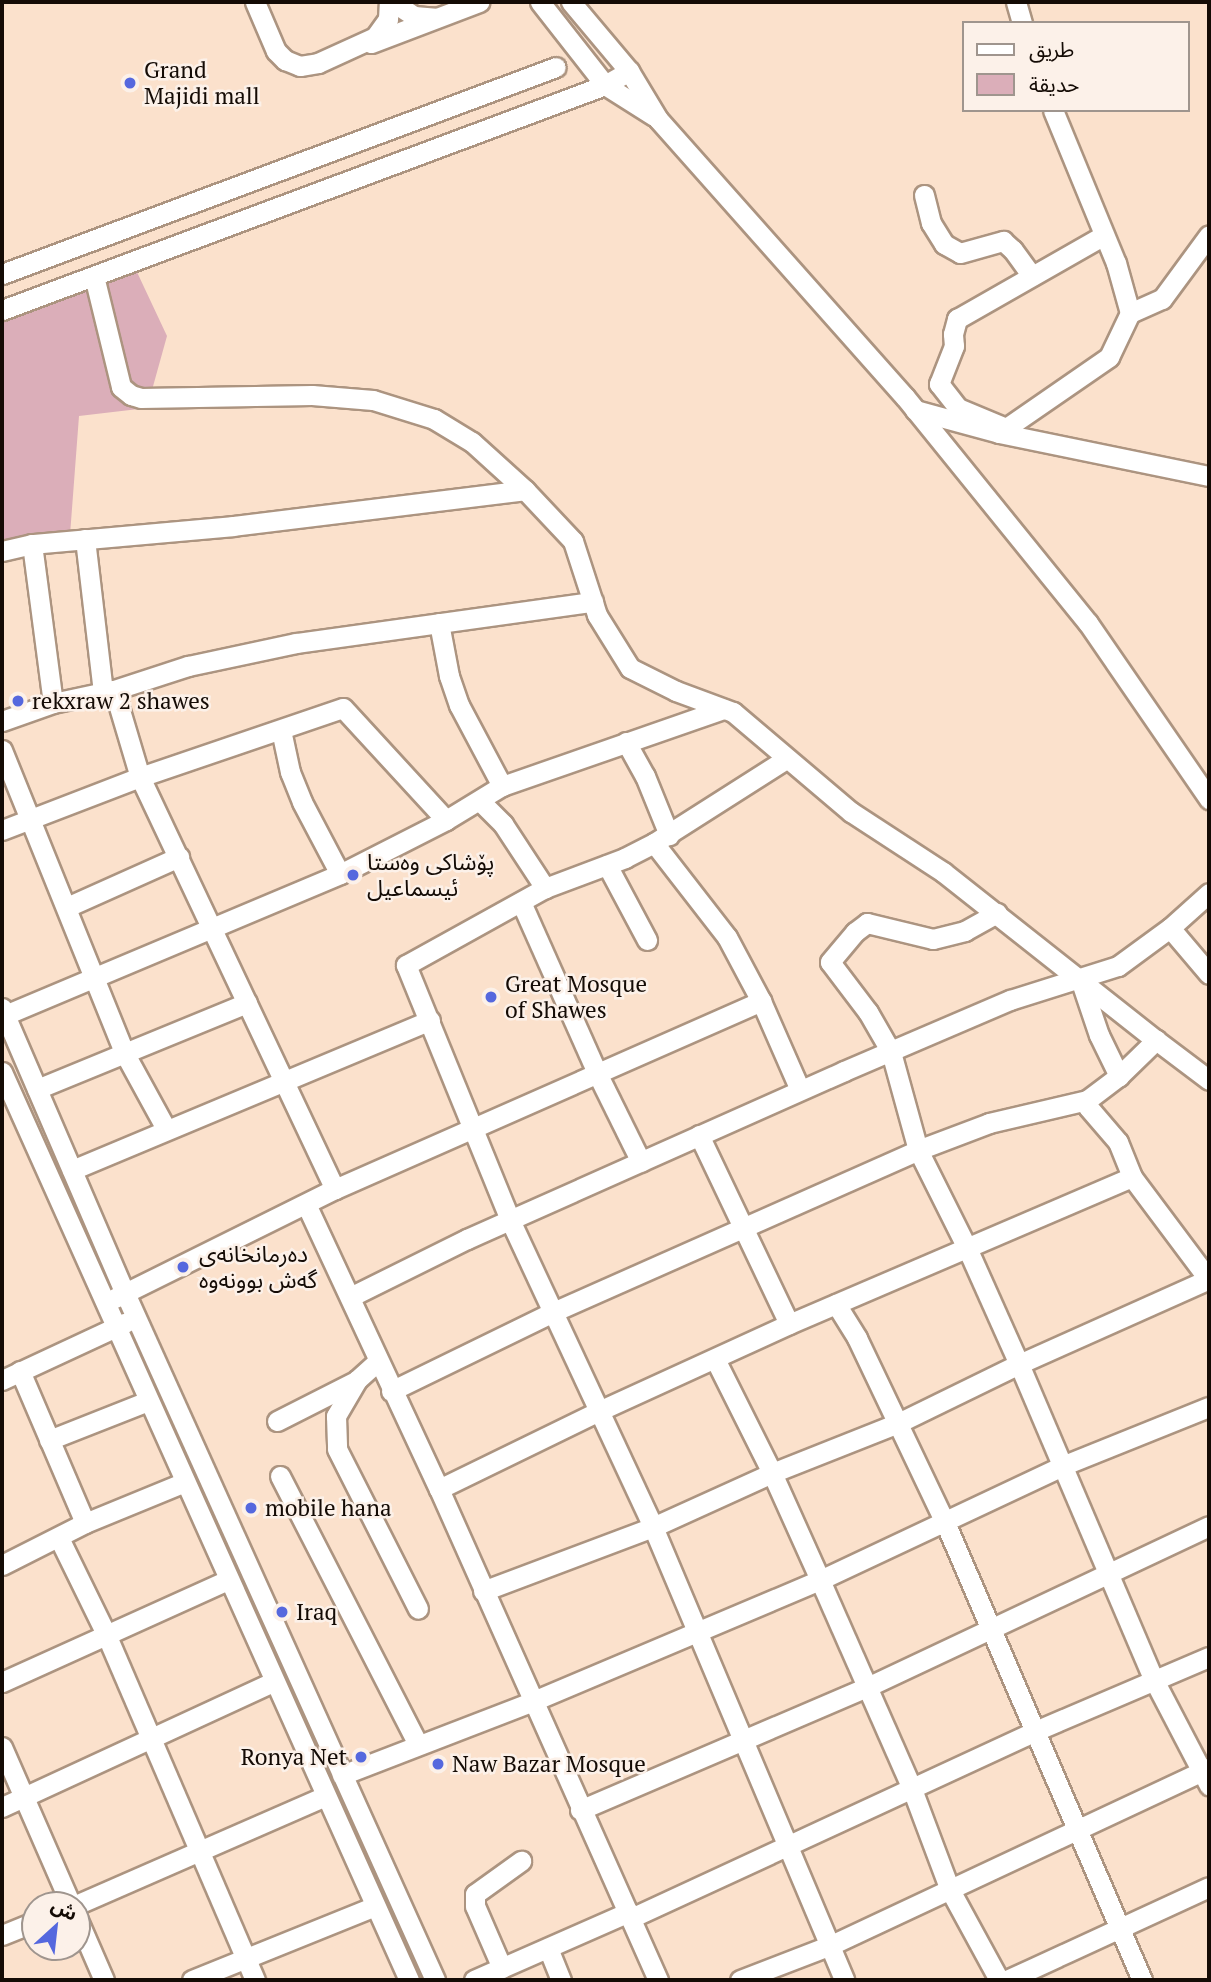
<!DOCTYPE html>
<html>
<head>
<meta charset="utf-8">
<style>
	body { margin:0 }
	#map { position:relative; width:1211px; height:1982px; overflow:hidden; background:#fbe1cc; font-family:"PT Serif","Noto Sans Arabic",serif }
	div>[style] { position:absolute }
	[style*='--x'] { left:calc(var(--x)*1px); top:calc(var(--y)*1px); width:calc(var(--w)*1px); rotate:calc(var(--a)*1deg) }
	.green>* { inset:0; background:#dbaeb9 }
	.roads { filter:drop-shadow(2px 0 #ac9480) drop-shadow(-2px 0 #ac9480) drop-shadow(0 2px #ac9480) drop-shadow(0 -2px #ac9480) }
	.minor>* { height:19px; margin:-9.5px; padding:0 9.5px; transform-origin:9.5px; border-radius:9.5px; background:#fff }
	.dots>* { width:19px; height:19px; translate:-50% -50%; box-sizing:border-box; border:4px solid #fcf1e9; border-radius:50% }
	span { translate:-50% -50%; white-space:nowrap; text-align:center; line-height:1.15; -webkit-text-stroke:5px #fcf1e9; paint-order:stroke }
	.poi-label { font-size:23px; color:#140b05 }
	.left { translate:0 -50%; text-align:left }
	.right { translate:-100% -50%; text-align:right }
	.frame { position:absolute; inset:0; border:4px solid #140b05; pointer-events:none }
	.legend { position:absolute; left:962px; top:21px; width:228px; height:91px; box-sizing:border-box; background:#fcf1e9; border:2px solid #9f958e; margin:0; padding:9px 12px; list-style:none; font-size:21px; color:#140b05 }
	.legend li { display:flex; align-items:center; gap:14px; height:35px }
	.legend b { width:35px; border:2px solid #9f958e }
	.north { position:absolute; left:21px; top:1891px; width:70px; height:70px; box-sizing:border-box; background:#fcf1e9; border:2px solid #9f958e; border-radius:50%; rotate:27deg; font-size:19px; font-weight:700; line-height:28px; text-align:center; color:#140b05 }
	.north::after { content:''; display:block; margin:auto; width:24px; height:32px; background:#5568de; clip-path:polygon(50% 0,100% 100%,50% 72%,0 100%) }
</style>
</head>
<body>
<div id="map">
	<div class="green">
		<div style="clip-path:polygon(136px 270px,167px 336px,147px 408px,79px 416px,70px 535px,2px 545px,2px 318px)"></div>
	</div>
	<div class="roads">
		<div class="minor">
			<div style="--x:255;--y:2;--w:53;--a:66.8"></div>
			<div style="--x:276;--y:51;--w:13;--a:45"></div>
			<div style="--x:285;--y:60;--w:16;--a:22"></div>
			<div style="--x:300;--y:66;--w:18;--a:-9"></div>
			<div style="--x:318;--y:63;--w:63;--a:-24.5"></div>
			<div style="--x:375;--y:37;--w:22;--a:-54"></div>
			<div style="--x:388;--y:19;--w:17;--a:-87"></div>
			<div style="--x:393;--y:2;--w:25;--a:34"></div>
			<div style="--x:414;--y:16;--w:21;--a:5"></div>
			<div style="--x:540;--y:2;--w:105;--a:51.9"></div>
			<div style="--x:605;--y:85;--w:58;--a:32.3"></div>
			<div style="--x:571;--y:2;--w:90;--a:50"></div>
			<div style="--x:629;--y:71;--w:56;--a:58.9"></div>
			<div style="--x:658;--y:119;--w:372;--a:48.4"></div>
			<div style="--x:905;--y:397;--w:291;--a:51"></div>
			<div style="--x:1088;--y:623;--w:214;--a:55.5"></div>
			<div style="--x:1016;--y:2;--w:22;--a:74"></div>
			<div style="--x:371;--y:43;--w:116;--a:-20.8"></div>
			<div style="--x:924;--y:195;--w:29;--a:76"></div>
			<div style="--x:931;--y:223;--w:25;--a:58"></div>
			<div style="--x:944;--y:244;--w:18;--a:29"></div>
			<div style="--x:960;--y:253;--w:45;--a:-15.6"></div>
			<div style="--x:1003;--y:241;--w:13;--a:42"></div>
			<div style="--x:1013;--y:250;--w:32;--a:54"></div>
			<div style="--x:2;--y:274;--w:591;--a:-20.49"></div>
			<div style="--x:94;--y:276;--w:114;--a:76.3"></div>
			<div style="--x:121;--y:387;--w:13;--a:39"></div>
			<div style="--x:131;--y:395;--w:10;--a:17"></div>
			<div style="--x:141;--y:398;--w:171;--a:-1"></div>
			<div style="--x:312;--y:395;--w:61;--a:4.7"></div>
			<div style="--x:373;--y:400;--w:64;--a:17.3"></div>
			<div style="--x:434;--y:419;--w:44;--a:31.2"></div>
			<div style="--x:472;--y:442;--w:72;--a:42.2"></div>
			<div style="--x:525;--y:490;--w:70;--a:46.7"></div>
			<div style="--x:573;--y:541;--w:78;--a:72"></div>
			<div style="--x:597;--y:615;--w:62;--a:58.1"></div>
			<div style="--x:630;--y:668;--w:51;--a:26.6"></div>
			<div style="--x:676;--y:691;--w:61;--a:20.2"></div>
			<div style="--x:733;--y:712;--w:155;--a:40.3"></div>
			<div style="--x:851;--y:812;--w:110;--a:33.1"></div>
			<div style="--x:943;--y:872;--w:271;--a:38.3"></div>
			<div style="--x:2;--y:310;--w:644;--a:-20.46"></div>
			<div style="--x:605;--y:85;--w:28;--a:-30"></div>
			<div style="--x:1130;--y:313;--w:35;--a:-24"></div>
			<div style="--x:1162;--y:299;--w:79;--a:-53.7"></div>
			<div style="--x:915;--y:410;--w:87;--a:15.3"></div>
			<div style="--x:999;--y:433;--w:214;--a:11.6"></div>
			<div style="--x:1006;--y:428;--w:52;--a:-157.4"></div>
			<div style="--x:958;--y:408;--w:31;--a:-128"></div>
			<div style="--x:939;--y:384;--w:41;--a:-68.5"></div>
			<div style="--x:954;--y:346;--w:12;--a:-95"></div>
			<div style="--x:953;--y:334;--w:16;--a:-75"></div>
			<div style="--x:957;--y:319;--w:169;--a:-29.7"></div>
			<div style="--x:999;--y:433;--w:134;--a:-34.6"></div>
			<div style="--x:1109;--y:357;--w:49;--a:-64.5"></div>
			<div style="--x:1130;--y:313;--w:52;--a:-105.6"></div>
			<div style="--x:1116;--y:263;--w:165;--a:-112.4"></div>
			<div style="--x:85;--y:539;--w:155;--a:83.3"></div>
			<div style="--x:32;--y:544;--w:160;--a:82.5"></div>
			<div style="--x:2;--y:551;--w:31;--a:-13"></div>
			<div style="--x:32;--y:544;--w:202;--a:-5.1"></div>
			<div style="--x:233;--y:526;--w:294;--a:-7"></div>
			<div style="--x:439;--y:623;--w:54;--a:79.3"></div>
			<div style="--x:449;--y:676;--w:31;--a:71"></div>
			<div style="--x:459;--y:705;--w:92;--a:62"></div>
			<div style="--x:114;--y:690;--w:91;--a:73.4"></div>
			<div style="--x:140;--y:777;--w:456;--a:64.7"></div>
			<div style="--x:2;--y:721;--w:54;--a:-19.4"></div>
			<div style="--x:53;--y:703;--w:62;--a:-12"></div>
			<div style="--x:114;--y:690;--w:78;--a:-18"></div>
			<div style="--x:188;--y:666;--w:110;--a:-12"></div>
			<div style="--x:296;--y:643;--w:300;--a:-7.9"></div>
			<div style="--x:281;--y:730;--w:43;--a:77.9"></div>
			<div style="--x:290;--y:772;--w:32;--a:68"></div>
			<div style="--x:302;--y:802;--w:81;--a:62.2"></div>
			<div style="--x:626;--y:742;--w:39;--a:61"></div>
			<div style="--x:645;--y:776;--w:64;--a:67.9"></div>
			<div style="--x:2;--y:750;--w:328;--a:68"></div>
			<div style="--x:125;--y:1054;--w:85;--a:61.3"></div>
			<div style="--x:786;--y:759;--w:156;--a:147.5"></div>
			<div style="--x:654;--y:843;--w:33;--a:153"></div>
			<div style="--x:625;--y:858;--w:85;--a:159.4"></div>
			<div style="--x:545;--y:888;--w:159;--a:151"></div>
			<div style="--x:406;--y:965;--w:278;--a:67.8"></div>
			<div style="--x:511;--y:1222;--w:336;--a:65"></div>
			<div style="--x:653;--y:1527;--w:492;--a:67.1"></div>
			<div style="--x:480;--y:801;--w:33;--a:45"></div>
			<div style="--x:503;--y:824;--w:77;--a:56.7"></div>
			<div style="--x:2;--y:830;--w:148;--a:-21"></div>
			<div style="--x:140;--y:777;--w:214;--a:-18.8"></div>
			<div style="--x:343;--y:708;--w:152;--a:47.4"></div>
			<div style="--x:654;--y:843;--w:119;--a:52.2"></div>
			<div style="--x:727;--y:937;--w:72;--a:62"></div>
			<div style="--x:761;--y:1001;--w:97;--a:66.3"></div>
			<div style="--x:607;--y:865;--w:85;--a:61.9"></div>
			<div style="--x:521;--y:902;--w:187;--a:66"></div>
			<div style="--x:597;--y:1073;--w:99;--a:63.7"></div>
			<div style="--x:67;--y:907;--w:123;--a:-24.1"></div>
			<div style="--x:997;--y:913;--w:37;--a:151"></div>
			<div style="--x:965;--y:931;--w:33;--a:166"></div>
			<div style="--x:933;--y:939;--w:68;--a:-166.4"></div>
			<div style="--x:867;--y:923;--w:15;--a:143"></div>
			<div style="--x:855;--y:932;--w:39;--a:130"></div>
			<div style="--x:830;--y:962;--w:63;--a:52.8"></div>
			<div style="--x:868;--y:1012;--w:46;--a:60.1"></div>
			<div style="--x:891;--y:1052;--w:102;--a:74.6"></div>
			<div style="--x:918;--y:1150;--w:112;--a:63.4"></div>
			<div style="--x:968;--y:1250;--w:125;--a:65.9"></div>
			<div style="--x:1019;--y:1364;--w:344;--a:66.9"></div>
			<div style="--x:1154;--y:1680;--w:119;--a:62.4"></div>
			<div style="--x:1170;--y:928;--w:60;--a:49.7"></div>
			<div style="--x:1080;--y:979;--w:59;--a:71.3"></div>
			<div style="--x:1099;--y:1035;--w:46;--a:64"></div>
			<div style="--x:1119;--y:1076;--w:40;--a:143"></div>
			<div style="--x:1087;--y:1100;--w:7;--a:82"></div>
			<div style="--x:1088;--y:1107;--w:46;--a:49.4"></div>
			<div style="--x:1118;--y:1142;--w:38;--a:68"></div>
			<div style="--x:1132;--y:1177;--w:129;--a:53.2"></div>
			<div style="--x:2;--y:1008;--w:310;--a:66.7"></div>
			<div style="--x:125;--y:1293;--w:754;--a:65.71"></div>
			<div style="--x:5;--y:1015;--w:363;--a:-22.8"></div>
			<div style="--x:340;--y:874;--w:119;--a:-27"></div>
			<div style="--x:446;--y:820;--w:66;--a:-31.3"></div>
			<div style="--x:502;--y:786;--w:234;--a:-19.2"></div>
			<div style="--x:2;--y:1072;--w:995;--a:65.86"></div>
			<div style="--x:1119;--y:1076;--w:52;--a:-44.2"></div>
			<div style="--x:1156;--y:1040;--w:66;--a:37"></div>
			<div style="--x:37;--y:1089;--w:227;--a:-22.3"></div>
			<div style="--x:699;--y:1135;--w:209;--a:64.5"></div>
			<div style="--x:72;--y:1170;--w:388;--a:-22.7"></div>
			<div style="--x:306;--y:1204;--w:315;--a:65"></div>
			<div style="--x:439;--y:1489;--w:538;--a:65.96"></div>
			<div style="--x:350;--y:1297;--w:131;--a:-26.4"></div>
			<div style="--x:467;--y:1239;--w:413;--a:-24"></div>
			<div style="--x:844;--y:1071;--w:181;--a:-23.2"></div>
			<div style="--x:1010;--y:1000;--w:113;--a:-17.5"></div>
			<div style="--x:1118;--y:966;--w:64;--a:-36.2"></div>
			<div style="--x:1170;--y:928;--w:52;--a:-41.9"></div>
			<div style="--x:115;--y:1298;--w:246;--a:-26.4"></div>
			<div style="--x:335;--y:1189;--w:466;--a:-23.8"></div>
			<div style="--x:836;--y:1304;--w:40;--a:58"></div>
			<div style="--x:857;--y:1338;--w:202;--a:64.5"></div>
			<div style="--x:944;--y:1520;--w:501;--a:66.71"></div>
			<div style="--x:715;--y:1359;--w:127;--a:63.4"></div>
			<div style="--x:772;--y:1473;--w:117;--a:65.8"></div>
			<div style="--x:820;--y:1580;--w:228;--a:66.2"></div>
			<div style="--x:912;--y:1789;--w:108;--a:69.4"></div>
			<div style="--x:950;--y:1890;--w:102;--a:61.4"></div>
			<div style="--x:378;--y:1361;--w:28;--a:138"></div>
			<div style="--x:357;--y:1380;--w:42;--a:120.3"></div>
			<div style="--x:336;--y:1416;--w:33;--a:88"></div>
			<div style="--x:337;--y:1449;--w:179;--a:63.1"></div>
			<div style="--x:20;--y:1371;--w:165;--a:66.8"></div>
			<div style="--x:2;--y:1380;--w:136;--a:-24.9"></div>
			<div style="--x:391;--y:1391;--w:180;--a:-26"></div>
			<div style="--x:553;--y:1312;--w:399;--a:-23.9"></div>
			<div style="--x:918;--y:1150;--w:76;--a:-20.8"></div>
			<div style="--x:989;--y:1123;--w:101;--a:-13.2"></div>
			<div style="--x:277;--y:1421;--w:89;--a:-26.9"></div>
			<div style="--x:49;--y:1440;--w:106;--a:-21.5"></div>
			<div style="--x:280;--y:1476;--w:301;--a:62.8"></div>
			<div style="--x:439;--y:1489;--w:178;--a:-26"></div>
			<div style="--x:599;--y:1411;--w:209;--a:-24.6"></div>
			<div style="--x:789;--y:1324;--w:373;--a:-23.2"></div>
			<div style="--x:59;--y:1538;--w:107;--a:63.9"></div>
			<div style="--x:106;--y:1634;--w:377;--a:66.7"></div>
			<div style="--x:2;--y:1565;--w:93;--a:-26.8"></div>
			<div style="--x:85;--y:1523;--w:108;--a:-22.3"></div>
			<div style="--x:483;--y:1591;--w:182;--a:-20.6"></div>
			<div style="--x:653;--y:1527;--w:131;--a:-24.4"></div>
			<div style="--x:772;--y:1473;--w:136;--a:-21.6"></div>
			<div style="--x:898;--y:1423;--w:135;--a:-26"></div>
			<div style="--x:1019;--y:1364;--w:208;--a:-24.1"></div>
			<div style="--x:2;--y:1682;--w:248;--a:-24.3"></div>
			<div style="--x:2;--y:1747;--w:172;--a:66.4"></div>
			<div style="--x:342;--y:1775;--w:203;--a:-21.1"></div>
			<div style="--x:531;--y:1702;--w:314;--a:-22.9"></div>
			<div style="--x:820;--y:1580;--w:268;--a:-25.2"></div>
			<div style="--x:1062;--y:1466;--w:158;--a:-21.9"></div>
			<div style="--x:2;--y:1807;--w:298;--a:-24.8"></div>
			<div style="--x:580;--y:1810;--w:310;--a:-23.2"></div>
			<div style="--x:865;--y:1688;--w:380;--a:-25.2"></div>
			<div style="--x:76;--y:1905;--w:272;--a:-23.6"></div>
			<div style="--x:77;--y:1918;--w:68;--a:66.5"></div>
			<div style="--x:631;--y:1918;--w:443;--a:-24.8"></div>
			<div style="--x:1033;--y:1732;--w:191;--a:-23.1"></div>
			<div style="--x:2;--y:1935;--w:35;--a:-22"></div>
			<div style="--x:548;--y:1948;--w:35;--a:68"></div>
			<div style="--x:502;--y:1968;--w:68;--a:-113.5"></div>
			<div style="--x:475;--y:1906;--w:12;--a:-90"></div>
			<div style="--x:475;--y:1894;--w:57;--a:-35.7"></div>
			<div style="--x:192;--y:1980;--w:197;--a:-22"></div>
			<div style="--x:474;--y:1980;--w:169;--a:-23.7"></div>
			<div style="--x:740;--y:1980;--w:97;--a:-21"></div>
			<div style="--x:831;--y:1945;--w:417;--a:-25.1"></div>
			<div style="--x:1007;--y:1980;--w:222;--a:-24.7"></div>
		</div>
	</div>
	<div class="dots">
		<div style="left:130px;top:83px;background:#5568de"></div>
		<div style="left:18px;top:701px;background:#5568de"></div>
		<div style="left:353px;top:875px;background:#5568de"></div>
		<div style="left:491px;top:997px;background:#5568de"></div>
		<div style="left:183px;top:1267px;background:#5568de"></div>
		<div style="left:251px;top:1508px;background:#5568de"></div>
		<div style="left:282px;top:1612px;background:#5568de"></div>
		<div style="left:361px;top:1757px;background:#5568de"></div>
		<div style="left:438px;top:1764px;background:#5568de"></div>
	</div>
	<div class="poi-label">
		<span class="left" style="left:144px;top:83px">Grand<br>Majidi mall</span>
		<span class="left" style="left:32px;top:701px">rekxraw 2 shawes</span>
		<span class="left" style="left:367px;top:875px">پۆشاکی وەستا<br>ئیسماعیل</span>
		<span class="left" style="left:505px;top:997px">Great Mosque<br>of Shawes</span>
		<span class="left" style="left:199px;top:1267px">دەرمانخانەی<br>گەش بوونەوە</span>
		<span class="left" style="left:265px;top:1508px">mobile hana</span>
		<span class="left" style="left:296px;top:1612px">Iraq</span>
		<span class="right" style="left:347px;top:1757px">Ronya Net</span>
		<span class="left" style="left:452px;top:1764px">Naw Bazar Mosque</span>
	</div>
	<div class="frame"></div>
	<ul class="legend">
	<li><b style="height:9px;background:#fff"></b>طريق</li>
	<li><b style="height:19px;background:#dbaeb9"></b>حديقة</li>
	</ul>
	<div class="north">ش</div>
</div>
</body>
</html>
